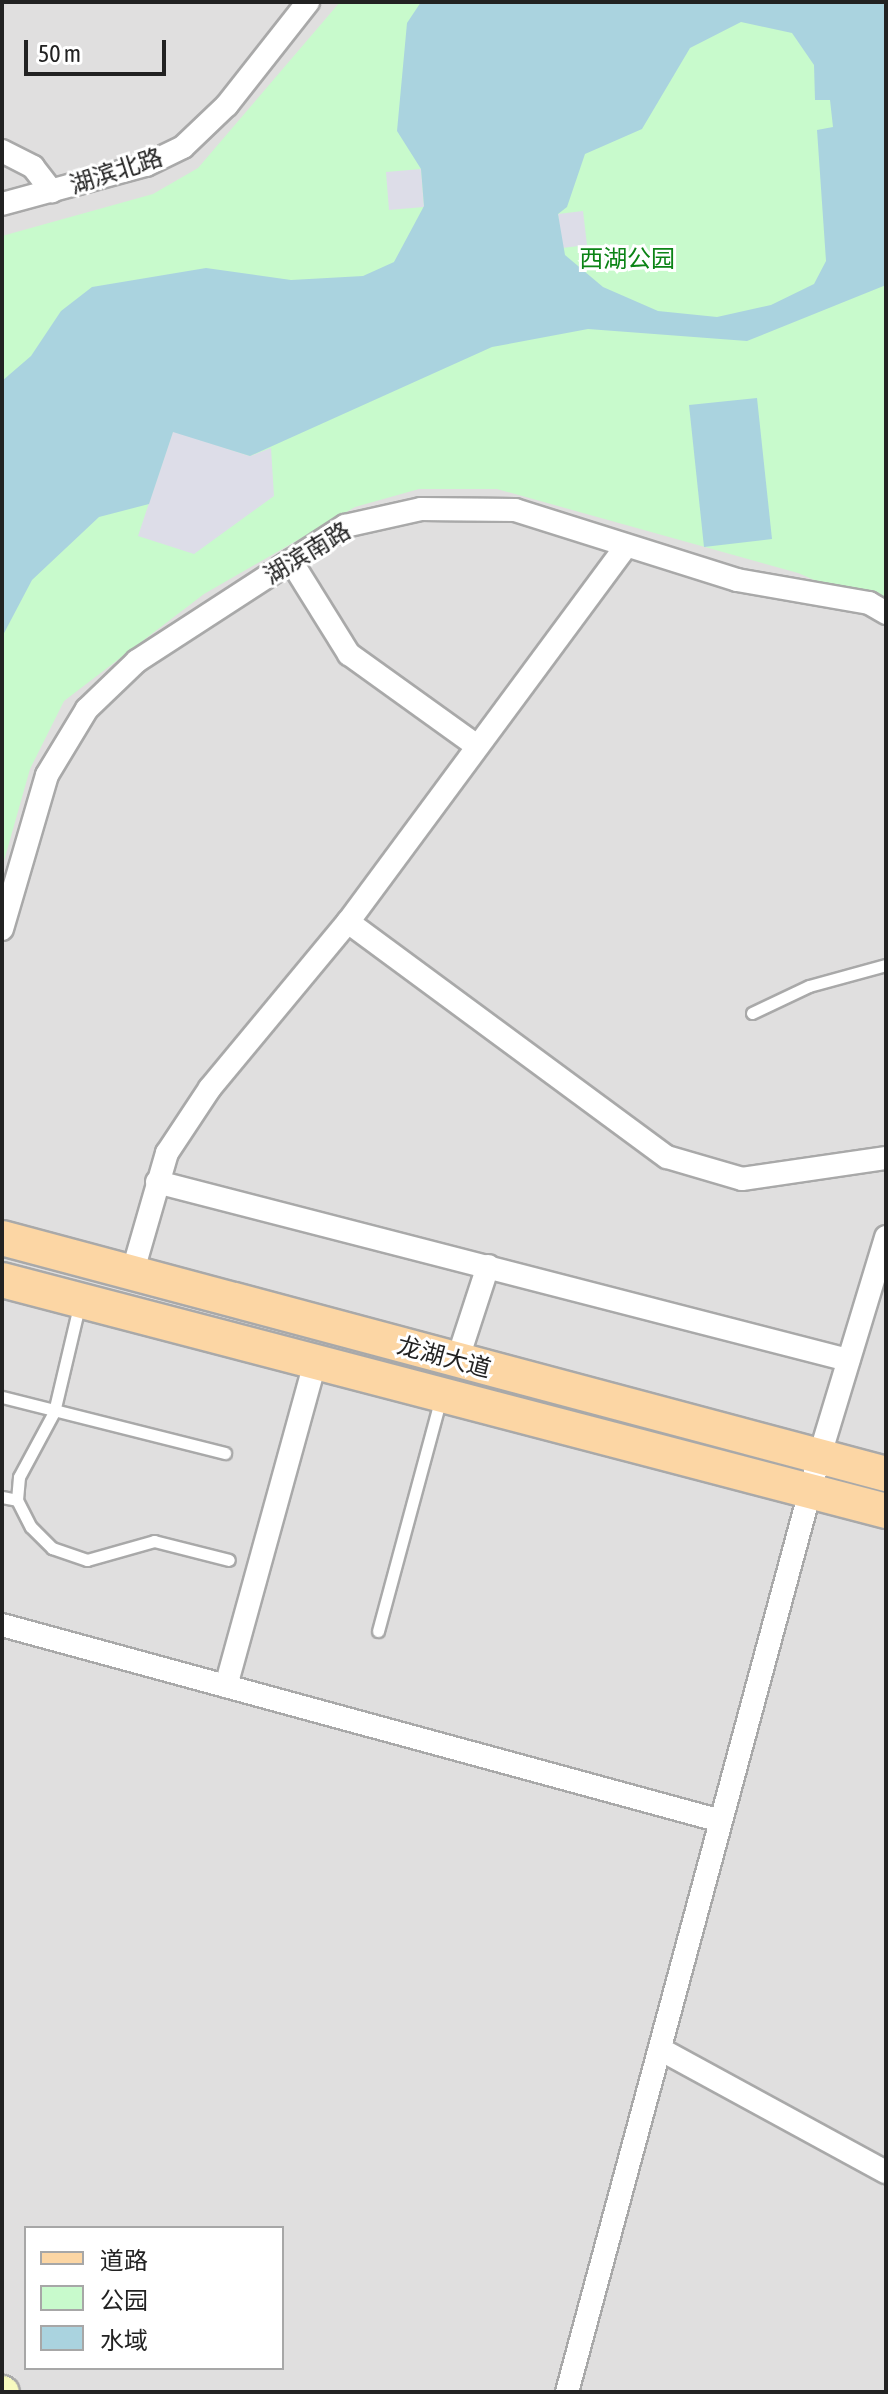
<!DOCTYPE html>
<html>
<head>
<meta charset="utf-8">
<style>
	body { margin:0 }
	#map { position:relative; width:888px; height:2394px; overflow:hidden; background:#f2efe9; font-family:"Asap Condensed","Noto Sans SC",sans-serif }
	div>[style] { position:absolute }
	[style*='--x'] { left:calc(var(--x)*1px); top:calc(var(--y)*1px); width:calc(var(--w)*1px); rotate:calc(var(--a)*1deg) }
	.residential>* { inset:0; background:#e0dfdf }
	.park>* { inset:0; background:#c8facc }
	.plaza>* { inset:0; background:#dddde8 }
	.water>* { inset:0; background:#aad3df }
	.roads { filter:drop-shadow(2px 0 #a9a9a9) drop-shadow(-2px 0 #a9a9a9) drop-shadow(0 2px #a9a9a9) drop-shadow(0 -2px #a9a9a9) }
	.lane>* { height:11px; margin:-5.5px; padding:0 5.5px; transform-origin:5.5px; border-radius:5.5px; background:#fff }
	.street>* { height:22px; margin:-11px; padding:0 11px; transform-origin:11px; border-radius:11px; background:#fff }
	.secondary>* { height:30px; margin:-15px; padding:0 15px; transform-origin:15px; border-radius:15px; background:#f7fabf }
	.primary>* { height:34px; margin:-17px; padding:0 17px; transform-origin:17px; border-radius:17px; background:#fcd6a4 }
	span { translate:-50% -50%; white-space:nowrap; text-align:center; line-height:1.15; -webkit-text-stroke:6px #fff; paint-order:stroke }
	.street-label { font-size:24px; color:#222 }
	.park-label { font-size:24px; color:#0c8416 }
	.frame { position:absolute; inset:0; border:4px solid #222; pointer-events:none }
	.legend { position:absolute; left:24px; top:2226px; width:260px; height:144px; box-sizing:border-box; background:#fff; border:2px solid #a7a7a7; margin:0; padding:10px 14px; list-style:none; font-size:24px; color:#222 }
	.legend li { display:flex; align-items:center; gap:16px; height:40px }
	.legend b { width:40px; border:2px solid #a7a7a7 }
	.scale { position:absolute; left:24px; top:40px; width:142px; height:36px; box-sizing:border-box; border:4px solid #222; border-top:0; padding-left:10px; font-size:24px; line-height:28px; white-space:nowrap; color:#222; -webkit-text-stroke:6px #fff; paint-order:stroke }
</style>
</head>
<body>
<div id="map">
	<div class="residential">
		<div style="clip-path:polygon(evenodd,2px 2px,886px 2px,886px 2392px,2px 2392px,2px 2px,26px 2228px,282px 2228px,282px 2368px,26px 2368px,26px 2228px)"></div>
	</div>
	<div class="park">
		<div style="clip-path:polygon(340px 2px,886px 2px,886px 611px,798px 573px,497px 489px,419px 489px,355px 507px,204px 594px,64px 701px,30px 769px,2px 868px,2px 236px,153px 194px,198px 168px)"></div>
	</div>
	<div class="plaza">
		<div style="clip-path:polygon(421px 169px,424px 207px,389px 210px,386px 172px)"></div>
		<div style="clip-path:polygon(583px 211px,587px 245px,562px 248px,558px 214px)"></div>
		<div style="clip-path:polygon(173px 431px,250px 456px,271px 448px,274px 496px,194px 554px,138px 536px)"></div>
	</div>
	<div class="water">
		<div style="clip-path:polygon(evenodd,421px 2px,886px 2px,886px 285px,747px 341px,588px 329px,492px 347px,250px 456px,173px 432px,149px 504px,99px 517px,32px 580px,2px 637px,2px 381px,31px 356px,61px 311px,92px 287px,206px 268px,291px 280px,363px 276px,394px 262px,424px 206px,421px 169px,397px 131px,407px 23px,421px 2px,741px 22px,792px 33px,814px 65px,815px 100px,830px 100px,833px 127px,817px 130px,826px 261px,814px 284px,771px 305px,717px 317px,658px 311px,603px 287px,565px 255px,558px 214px,567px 207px,585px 154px,642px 129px,690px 48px,741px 22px)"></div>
		<div style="clip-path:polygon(757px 398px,772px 539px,704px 547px,689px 405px)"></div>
	</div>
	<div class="roads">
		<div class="lane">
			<div style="--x:752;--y:1013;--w:63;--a:-25.3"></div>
			<div style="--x:809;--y:986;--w:80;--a:-15.3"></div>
			<div style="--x:80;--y:1302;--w:113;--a:103.3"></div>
			<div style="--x:54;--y:1412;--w:74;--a:118.3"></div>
			<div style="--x:19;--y:1477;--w:23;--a:95"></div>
			<div style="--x:17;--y:1500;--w:30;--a:63"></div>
			<div style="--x:31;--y:1527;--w:30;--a:45"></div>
			<div style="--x:52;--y:1548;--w:37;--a:19"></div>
			<div style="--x:87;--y:1560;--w:70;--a:-15.8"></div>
			<div style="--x:154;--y:1541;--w:77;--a:14.2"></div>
			<div style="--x:2;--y:1397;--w:230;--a:14.1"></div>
			<div style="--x:2;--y:1497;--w:15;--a:11"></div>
			<div style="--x:378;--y:1631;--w:242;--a:-74.9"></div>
		</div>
		<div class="street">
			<div style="--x:2;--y:151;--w:35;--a:27"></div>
			<div style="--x:33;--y:167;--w:31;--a:52"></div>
			<div style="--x:2;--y:204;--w:149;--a:-15.2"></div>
			<div style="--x:146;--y:165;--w:41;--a:-25.9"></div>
			<div style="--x:183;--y:147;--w:61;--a:-43.7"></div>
			<div style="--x:227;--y:105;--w:131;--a:-51.8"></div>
			<div style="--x:291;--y:561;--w:110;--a:58.1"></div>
			<div style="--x:349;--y:654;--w:153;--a:35.7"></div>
			<div style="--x:348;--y:922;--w:396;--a:36.4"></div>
			<div style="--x:667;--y:1157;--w:78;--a:16.3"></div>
			<div style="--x:742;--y:1179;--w:146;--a:-8.3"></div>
			<div style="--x:2;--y:929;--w:160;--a:-73.7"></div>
			<div style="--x:47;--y:775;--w:77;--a:-58.8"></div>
			<div style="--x:87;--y:709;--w:69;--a:-43.8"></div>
			<div style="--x:137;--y:661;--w:248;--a:-33"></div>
			<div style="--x:345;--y:526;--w:78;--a:-12.6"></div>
			<div style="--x:421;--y:509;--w:94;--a:0.6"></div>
			<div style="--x:515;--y:510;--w:233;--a:17.5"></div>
			<div style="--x:737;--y:580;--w:134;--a:9.9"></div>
			<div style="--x:869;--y:603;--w:20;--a:30"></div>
			<div style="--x:157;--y:1182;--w:714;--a:14.45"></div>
			<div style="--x:132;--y:1274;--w:126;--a:-73.9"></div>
			<div style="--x:167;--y:1153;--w:78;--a:-56.5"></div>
			<div style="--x:210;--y:1088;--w:216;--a:-50.3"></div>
			<div style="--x:348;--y:922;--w:466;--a:-53.5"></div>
			<div style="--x:457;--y:1361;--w:100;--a:-71.9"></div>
			<div style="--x:2;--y:1625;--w:745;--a:15.25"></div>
			<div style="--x:226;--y:1686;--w:336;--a:-74.6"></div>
			<div style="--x:660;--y:2049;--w:257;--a:28.6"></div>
			<div style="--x:567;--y:2392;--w:967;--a:-74.9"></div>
			<div style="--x:819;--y:1458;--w:231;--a:-73.1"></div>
		</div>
		<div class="secondary">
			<div style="--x:2;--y:2391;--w:2;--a:27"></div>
		</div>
		<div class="primary">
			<div style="--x:2;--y:1238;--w:915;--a:14.95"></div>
			<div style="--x:2;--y:1280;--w:914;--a:14.64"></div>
		</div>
	</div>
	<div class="street-label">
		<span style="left:116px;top:171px;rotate:-18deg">湖滨北路</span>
		<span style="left:307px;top:553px;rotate:-31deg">湖滨南路</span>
		<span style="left:444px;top:1357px;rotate:15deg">龙湖大道</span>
	</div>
	<div class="park-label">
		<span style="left:627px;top:259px">西湖公园</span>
	</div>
	<div class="frame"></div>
	<ul class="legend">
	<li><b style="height:10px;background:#fcd6a4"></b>道路</li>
	<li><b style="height:22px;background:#c8facc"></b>公园</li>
	<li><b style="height:22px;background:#aad3df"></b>水域</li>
	</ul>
	<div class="scale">50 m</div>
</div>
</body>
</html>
